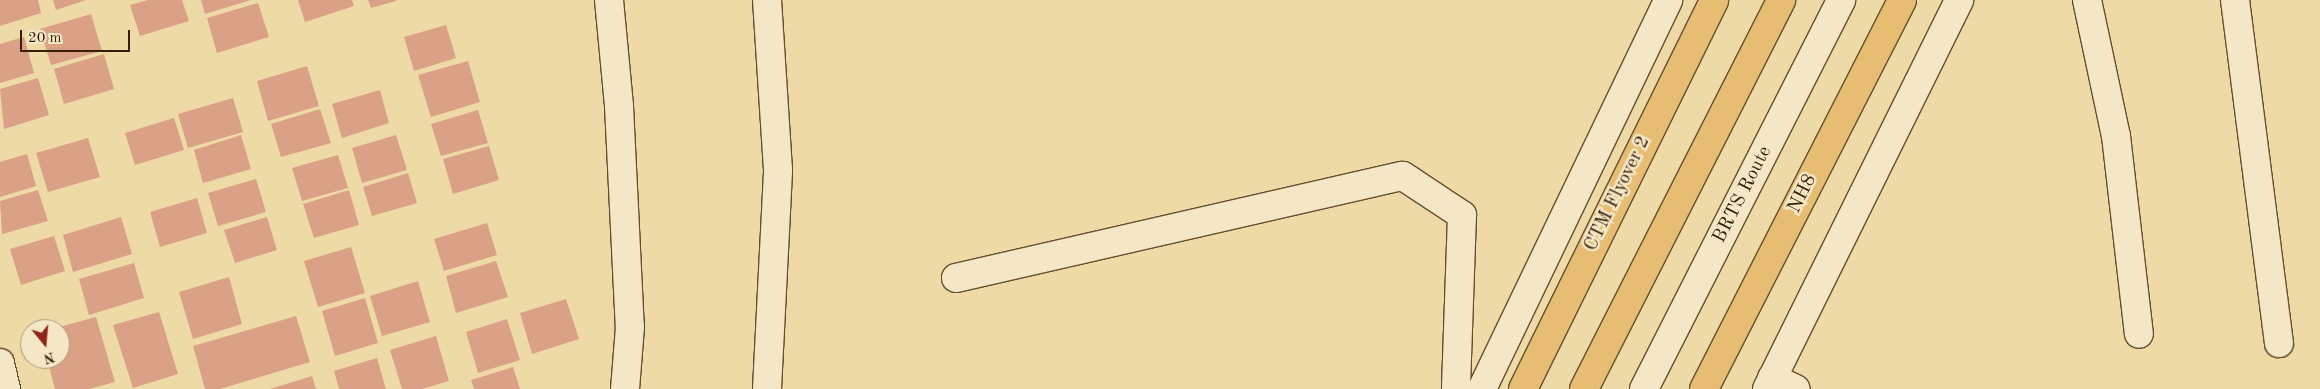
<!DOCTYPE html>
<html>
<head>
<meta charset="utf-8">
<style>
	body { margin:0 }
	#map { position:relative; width:2320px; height:389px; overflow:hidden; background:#eedaa7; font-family:"Old Standard TT",serif }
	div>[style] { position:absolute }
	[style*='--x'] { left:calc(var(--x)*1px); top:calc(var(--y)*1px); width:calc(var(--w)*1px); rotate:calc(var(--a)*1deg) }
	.building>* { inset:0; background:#daa186 }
	.roads { filter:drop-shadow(1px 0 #664d2e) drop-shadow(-1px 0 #664d2e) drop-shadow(0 1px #664d2e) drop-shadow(0 -1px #664d2e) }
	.minor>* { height:28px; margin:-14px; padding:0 14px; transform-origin:14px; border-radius:14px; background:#f4e7c6 }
	.major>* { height:28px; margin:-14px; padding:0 14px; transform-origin:14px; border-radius:14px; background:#e7bd74 }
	span { translate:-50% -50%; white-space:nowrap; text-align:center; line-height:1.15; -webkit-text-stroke:5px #f4e7c6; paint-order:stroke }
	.street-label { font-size:19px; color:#381e05 }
	.north { position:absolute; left:20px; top:319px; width:50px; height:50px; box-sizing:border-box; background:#f4e7c6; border:1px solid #a99779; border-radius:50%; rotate:163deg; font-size:14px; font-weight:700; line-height:20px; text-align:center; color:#381e05 }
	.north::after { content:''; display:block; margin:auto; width:18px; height:22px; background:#8f2418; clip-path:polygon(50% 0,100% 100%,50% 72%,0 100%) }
	.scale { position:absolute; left:20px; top:30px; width:110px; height:22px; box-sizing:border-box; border:2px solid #381e05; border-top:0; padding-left:6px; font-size:15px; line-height:18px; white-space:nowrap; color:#381e05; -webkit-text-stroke:4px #f4e7c6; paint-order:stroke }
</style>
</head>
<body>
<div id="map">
	<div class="building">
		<div style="clip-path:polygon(0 0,38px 0,41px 13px,0 26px)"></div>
		<div style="clip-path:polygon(53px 0,86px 0,56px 10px)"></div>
		<div style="clip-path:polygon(148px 0,182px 0,189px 21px,140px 36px,130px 5px)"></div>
		<div style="clip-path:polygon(201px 0,251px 0,205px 14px)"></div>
		<div style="clip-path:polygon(298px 0,352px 0,354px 6px,305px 22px)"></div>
		<div style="clip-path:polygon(368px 0,396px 0,396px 1px,371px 8px)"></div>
		<div style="clip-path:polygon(258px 3px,269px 37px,217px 53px,207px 18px)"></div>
		<div style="clip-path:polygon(91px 14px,102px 51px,51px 65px,40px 29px)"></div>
		<div style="clip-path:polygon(446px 25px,456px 58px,414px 71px,404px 37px)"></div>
		<div style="clip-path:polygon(24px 37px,34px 73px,0 83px,0 44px)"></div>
		<div style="clip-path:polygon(104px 54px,114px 89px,64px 104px,54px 69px)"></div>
		<div style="clip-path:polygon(468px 61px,480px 102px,431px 117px,418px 75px)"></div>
		<div style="clip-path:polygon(307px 66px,319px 106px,268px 121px,257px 81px)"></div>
		<div style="clip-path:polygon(38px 78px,49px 115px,4px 129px,0 89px)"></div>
		<div style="clip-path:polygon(380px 90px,389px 123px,342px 138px,332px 104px)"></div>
		<div style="clip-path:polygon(233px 98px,243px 132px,188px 148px,178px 114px)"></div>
		<div style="clip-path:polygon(320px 109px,331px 143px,281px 157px,271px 124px)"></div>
		<div style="clip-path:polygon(478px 110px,488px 143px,441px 156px,431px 124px)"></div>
		<div style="clip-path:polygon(174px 118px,184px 150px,135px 165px,125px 133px)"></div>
		<div style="clip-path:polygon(241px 135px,251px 169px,203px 183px,194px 150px)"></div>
		<div style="clip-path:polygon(396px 135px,407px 170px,362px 183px,352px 148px)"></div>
		<div style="clip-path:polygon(88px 138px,100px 177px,48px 192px,36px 153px)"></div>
		<div style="clip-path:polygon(489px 146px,499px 180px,453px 194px,443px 159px)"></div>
		<div style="clip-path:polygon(27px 154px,36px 186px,0 197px,0 162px)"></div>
		<div style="clip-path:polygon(338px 155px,348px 188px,302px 201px,292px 168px)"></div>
		<div style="clip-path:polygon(408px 173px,417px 203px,372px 216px,363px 187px)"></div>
		<div style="clip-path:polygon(256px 179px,266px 212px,218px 226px,208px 193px)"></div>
		<div style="clip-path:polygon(38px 190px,48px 221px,2px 234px,0 201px)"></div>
		<div style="clip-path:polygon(349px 190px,359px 225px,314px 238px,303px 204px)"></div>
		<div style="clip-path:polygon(197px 198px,207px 233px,160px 247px,150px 212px)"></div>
		<div style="clip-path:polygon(121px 217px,132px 254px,73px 272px,63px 235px)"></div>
		<div style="clip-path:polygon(267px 217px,277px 250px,235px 263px,224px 230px)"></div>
		<div style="clip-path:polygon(487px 223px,497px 255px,444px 271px,434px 239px)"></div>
		<div style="clip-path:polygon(54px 236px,65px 271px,21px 285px,10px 249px)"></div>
		<div style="clip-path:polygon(351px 247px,365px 293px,318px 307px,304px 261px)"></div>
		<div style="clip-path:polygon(496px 261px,508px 297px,456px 313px,446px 276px)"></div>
		<div style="clip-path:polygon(134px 263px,144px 298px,89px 315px,79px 279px)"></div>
		<div style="clip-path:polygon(229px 277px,242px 324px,193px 339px,179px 292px)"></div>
		<div style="clip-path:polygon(418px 281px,430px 322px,382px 336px,370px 296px)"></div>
		<div style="clip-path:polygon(365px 298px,378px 343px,335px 356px,322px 311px)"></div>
		<div style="clip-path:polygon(566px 299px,579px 339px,532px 354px,520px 313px)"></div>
		<div style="clip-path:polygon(159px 312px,178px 374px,133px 388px,113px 325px)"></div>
		<div style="clip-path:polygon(296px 316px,310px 362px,220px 389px,205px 389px,193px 346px)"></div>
		<div style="clip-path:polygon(96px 317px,115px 382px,89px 389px,55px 389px,47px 359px,60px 359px,60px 329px,55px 328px)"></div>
		<div style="clip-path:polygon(507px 319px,520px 360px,478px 373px,466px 332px)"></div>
		<div style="clip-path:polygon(436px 336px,449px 381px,422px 389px,402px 389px,390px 350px)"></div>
		<div style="clip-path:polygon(377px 358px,386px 389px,339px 389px,334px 371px)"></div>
		<div style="clip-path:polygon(513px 367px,520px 389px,474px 389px,471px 380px)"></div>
		<div style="clip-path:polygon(312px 376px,316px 389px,270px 389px)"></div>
	</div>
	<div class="roads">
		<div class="minor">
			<div style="--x:609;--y:0;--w:106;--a:84.6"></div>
			<div style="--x:619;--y:106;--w:221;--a:87.2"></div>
			<div style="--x:630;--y:327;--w:62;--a:94.6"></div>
			<div style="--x:2087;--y:0;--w:139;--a:78"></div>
			<div style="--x:2116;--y:136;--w:199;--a:83.4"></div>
			<div style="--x:2235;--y:0;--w:346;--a:82.7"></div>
			<div style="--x:956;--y:278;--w:458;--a:-12.9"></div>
			<div style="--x:1403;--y:176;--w:71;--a:33.5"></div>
			<div style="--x:1462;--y:215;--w:174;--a:92"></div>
			<div style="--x:0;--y:363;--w:27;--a:77"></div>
			<div style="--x:1772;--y:378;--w:26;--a:25"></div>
			<div style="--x:767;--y:389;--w:219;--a:-87.1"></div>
			<div style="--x:778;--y:170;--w:170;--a:-93.7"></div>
			<div style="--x:1482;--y:389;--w:431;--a:-64.4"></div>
			<div style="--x:1644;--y:389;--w:436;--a:-63.1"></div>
			<div style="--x:1767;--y:389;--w:434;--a:-63.7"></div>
		</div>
		<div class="major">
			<div style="--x:1523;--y:389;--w:433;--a:-63.8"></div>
			<div style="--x:1584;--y:389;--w:436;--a:-63.1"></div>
			<div style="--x:1704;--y:389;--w:436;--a:-63"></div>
		</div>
	</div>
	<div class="street-label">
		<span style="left:1618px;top:194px;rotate:-64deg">CTM Flyover 2</span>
		<span style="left:1803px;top:194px;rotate:-63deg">NH8</span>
		<span style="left:1743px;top:195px;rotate:-63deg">BRTS Route</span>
	</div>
	<div class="north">N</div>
	<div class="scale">20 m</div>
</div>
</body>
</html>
